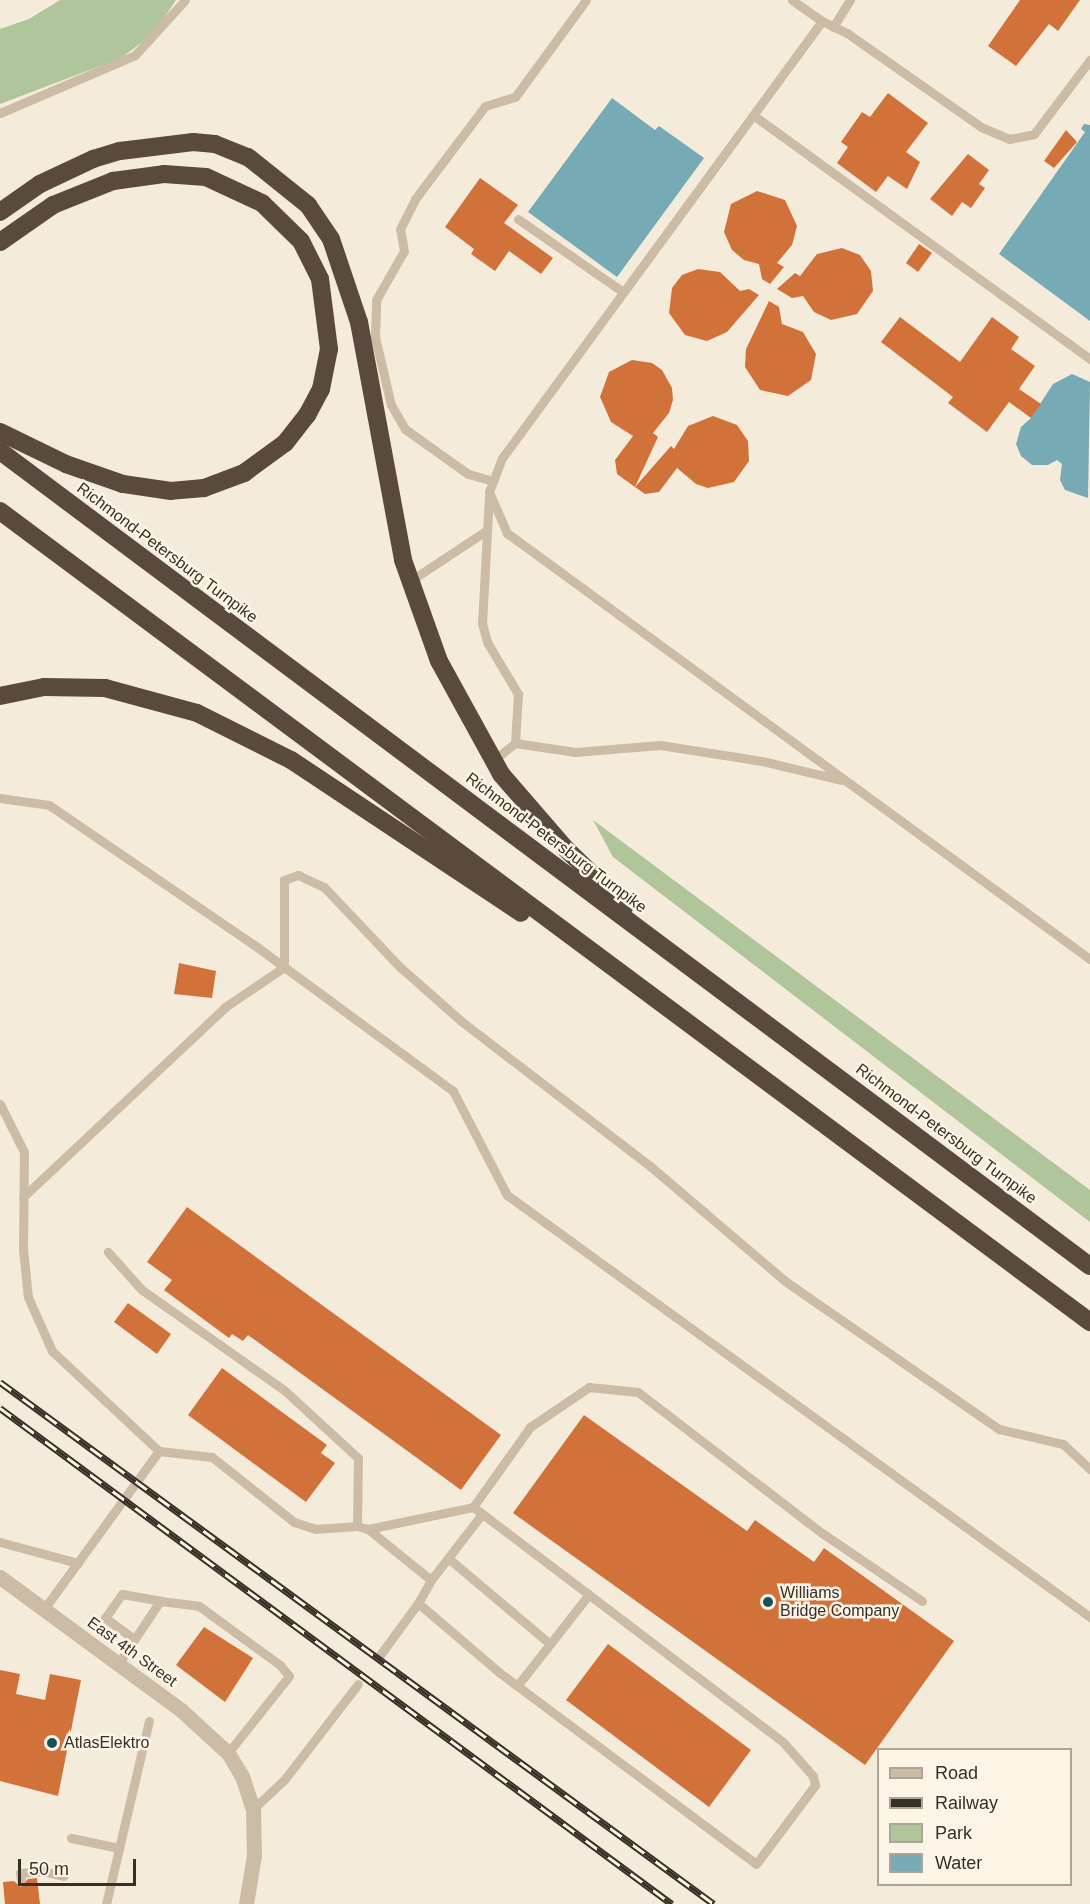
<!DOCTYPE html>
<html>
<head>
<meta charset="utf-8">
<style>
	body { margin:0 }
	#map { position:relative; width:1090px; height:1904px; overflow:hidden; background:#f4ebda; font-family:Arial,sans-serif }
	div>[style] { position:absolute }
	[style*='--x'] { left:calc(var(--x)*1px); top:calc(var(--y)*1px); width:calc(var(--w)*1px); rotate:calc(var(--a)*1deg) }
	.green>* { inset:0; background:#b0c599 }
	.water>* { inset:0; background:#76aab4 }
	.building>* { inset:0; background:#d1723b }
	.service>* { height:9px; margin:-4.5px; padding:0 4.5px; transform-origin:4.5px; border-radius:4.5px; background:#cdbca5 }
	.tertiary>* { height:15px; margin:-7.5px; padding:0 7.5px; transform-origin:7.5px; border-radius:7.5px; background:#cdbca5 }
	.motorway>* { height:18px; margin:-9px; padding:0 9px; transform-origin:9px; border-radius:9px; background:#5a4a3d }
	.rail>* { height:7px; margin-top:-3.5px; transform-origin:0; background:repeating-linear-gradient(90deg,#fbf4e7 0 14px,#382f27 0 28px); box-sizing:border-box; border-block:2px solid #382f27 }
	.dots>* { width:16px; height:16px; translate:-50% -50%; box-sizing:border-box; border:3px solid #fbf4e7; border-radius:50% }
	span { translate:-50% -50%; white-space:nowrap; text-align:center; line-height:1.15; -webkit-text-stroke:5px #fbf4e7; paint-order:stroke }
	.street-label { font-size:16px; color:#382f27 }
	.poi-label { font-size:16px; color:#382f27 }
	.left { translate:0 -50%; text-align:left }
	.legend { position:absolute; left:877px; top:1748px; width:195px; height:138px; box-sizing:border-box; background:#fbf4e7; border:2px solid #ada59a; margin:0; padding:8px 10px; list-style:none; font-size:18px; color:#382f27 }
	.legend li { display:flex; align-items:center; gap:12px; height:30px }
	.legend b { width:30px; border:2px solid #ada59a }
	.scale { position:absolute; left:18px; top:1859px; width:118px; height:27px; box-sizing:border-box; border:3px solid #382f27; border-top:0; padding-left:8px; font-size:18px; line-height:21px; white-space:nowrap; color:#382f27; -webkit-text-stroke:4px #fbf4e7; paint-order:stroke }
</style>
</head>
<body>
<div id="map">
	<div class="green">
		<div style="clip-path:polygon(60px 0,176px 0,154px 33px,121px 58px,0 104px,0 29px,29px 19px)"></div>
		<div style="clip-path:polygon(593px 820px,1090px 1190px,1090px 1222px,613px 857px)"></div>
	</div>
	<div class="water">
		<div style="clip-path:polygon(612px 98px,655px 130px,659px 126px,704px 158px,617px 277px,528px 212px)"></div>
		<div style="clip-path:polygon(1084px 124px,1090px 125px,1090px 321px,999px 254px,1085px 132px,1081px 129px)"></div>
		<div style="clip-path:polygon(1072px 374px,1090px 382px,1088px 498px,1065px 490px,1060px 480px,1062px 464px,1057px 460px,1048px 465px,1032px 465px,1021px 456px,1016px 444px,1021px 427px,1031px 418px,1053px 384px)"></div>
	</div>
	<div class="building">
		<div style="clip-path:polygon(1020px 0,1080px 0,1058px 31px,1049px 24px,1016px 66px,988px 46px)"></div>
		<div style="clip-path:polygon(888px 93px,928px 123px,906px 152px,920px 162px,907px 189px,888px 176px,876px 192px,837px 163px,848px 147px,841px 142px,862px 112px,870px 117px)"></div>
		<div style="clip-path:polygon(1066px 130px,1077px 142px,1054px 168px,1044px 161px)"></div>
		<div style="clip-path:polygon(968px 154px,989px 170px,979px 184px,985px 188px,971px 208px,962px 202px,952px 216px,930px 199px)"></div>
		<div style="clip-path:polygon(480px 178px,518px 205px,504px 223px,553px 258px,541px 274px,509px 251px,495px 271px,471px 254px,474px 249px,445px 227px)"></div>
		<div style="clip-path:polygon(757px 191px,785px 200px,797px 226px,792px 245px,777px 263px,784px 267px,770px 284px,762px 279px,759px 264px,744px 260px,732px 250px,724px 232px,731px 204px)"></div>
		<div style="clip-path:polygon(919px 244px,932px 253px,918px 272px,906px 263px)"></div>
		<div style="clip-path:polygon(842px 248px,860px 255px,871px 271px,873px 291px,857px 314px,831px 320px,814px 312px,803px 296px,792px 298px,777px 289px,795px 273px,800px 276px,817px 254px)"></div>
		<div style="clip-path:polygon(698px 269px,720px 272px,740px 291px,749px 289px,759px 295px,727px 332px,707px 341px,685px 335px,669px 313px,672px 288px,682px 275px)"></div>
		<div style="clip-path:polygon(769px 301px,779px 307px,782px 324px,803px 332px,816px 354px,811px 380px,788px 396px,760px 390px,745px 367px,746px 349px)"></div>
		<div style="clip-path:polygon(900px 317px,960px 362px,992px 317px,1019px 337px,1011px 349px,1035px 366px,1019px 389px,1041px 404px,1031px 418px,1009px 402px,987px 432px,948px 403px,953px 397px,881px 342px)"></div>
		<div style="clip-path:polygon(632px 360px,652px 363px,662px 370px,672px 388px,673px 400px,669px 413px,653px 433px,658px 437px,635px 487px,617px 474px,615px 460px,633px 436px,611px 422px,600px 397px,609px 372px)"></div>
		<div style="clip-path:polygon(713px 416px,737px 425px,748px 441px,749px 461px,734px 482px,708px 488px,696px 484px,677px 468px,659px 492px,645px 494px,635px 487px,671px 446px,674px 449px,688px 426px)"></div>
		<div style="clip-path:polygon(179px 963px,216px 971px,212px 998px,174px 994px)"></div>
		<div style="clip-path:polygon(187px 1207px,501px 1435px,461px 1490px,248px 1335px,243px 1341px,232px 1334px,229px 1338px,164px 1290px,172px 1280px,147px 1262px)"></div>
		<div style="clip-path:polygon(128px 1303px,171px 1334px,157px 1354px,114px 1322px)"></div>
		<div style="clip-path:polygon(222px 1368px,327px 1445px,321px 1453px,335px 1463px,306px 1502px,188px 1415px)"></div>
		<div style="clip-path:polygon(584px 1415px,747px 1531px,755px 1520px,814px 1562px,824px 1548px,954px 1641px,865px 1765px,513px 1513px)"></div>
		<div style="clip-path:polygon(204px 1627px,253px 1658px,225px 1702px,176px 1665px)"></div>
		<div style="clip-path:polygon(608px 1644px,751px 1750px,709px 1807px,566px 1700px)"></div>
		<div style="clip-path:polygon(0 1670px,20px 1674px,16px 1694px,45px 1700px,50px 1674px,81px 1680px,58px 1796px,0 1781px)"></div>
		<div style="clip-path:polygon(37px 1878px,40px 1904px,5px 1904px,3px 1882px,14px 1881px,21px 1887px,28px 1879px)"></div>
	</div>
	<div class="service">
		<div style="--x:792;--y:0;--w:37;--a:35"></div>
		<div style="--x:822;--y:21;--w:542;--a:126.21"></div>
		<div style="--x:502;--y:458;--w:36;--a:111"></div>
		<div style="--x:489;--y:492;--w:45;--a:66.3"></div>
		<div style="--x:507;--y:533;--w:722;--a:36.16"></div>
		<div style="--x:822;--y:21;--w:28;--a:26"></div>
		<div style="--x:847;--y:33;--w:164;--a:35"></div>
		<div style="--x:981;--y:127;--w:30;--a:23"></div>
		<div style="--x:1009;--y:139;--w:25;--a:-11"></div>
		<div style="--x:1034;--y:134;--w:93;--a:-52.9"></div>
		<div style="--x:833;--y:27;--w:32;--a:-58"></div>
		<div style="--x:0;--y:113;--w:147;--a:-23.2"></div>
		<div style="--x:135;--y:55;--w:74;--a:-47.7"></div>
		<div style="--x:753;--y:115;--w:416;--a:35.9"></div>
		<div style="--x:518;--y:219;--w:128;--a:34.8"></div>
		<div style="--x:493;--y:481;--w:26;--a:-164"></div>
		<div style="--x:468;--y:474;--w:77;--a:-144.5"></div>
		<div style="--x:405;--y:429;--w:28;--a:-120"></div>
		<div style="--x:391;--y:405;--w:70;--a:-103.2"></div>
		<div style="--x:375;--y:337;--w:37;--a:-88"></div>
		<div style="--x:376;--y:300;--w:56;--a:-60.3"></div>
		<div style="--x:404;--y:251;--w:22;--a:-100"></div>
		<div style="--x:400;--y:229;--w:34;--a:-63"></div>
		<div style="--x:415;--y:199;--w:116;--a:-53"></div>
		<div style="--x:485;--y:106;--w:31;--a:-17"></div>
		<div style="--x:515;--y:97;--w:120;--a:-53.8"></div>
		<div style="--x:489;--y:495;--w:128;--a:93.1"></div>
		<div style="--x:482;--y:623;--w:20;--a:75"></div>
		<div style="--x:487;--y:642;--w:61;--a:59.2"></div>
		<div style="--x:518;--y:694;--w:49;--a:93.5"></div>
		<div style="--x:515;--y:743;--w:28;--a:141"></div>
		<div style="--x:410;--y:581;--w:92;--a:-33.5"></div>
		<div style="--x:515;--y:743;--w:61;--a:8.5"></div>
		<div style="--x:575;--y:752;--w:85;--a:-4.7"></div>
		<div style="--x:660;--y:745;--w:103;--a:8.9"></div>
		<div style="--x:762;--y:761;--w:81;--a:13.5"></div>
		<div style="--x:0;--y:798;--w:49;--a:8.1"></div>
		<div style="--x:49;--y:805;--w:252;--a:34.3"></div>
		<div style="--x:257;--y:947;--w:243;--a:36.3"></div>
		<div style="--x:453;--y:1091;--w:117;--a:62.6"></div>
		<div style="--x:507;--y:1195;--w:720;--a:35.9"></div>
		<div style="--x:0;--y:1104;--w:54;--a:63.4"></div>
		<div style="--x:24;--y:1152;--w:97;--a:90.6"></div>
		<div style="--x:23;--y:1249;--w:48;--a:84.1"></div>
		<div style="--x:28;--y:1297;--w:59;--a:66"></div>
		<div style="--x:52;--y:1351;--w:146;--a:43.1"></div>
		<div style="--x:159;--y:1451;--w:53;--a:6.5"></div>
		<div style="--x:212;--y:1457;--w:105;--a:38.4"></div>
		<div style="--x:294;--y:1522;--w:22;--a:18"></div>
		<div style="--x:315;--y:1529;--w:42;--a:-4.1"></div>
		<div style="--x:357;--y:1526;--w:68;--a:-89.2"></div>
		<div style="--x:358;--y:1458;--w:100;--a:-137.4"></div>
		<div style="--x:284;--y:1390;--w:175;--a:-144.8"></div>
		<div style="--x:141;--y:1289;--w:50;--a:-131.7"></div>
		<div style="--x:23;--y:1197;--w:277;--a:-43.2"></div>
		<div style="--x:225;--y:1007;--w:71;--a:-34.1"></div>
		<div style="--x:284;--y:967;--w:87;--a:-90"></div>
		<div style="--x:284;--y:880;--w:15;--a:-20"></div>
		<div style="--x:298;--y:875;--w:29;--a:25"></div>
		<div style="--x:324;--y:887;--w:110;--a:46.5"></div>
		<div style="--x:400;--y:967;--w:81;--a:41.5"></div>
		<div style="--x:461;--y:1021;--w:238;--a:37.5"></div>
		<div style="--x:650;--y:1166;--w:177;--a:40.4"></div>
		<div style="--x:785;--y:1281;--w:260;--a:34.7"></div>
		<div style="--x:999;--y:1429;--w:66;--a:13.2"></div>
		<div style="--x:1063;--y:1444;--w:37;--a:43"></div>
		<div style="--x:357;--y:1526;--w:11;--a:15"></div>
		<div style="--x:368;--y:1529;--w:81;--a:39"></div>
		<div style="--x:431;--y:1580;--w:26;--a:119"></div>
		<div style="--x:418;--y:1603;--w:108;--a:40.5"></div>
		<div style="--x:500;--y:1673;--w:319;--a:36.7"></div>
		<div style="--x:756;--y:1864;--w:99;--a:-53.2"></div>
		<div style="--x:815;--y:1785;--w:9;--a:-103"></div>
		<div style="--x:813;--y:1776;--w:45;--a:-131.4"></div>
		<div style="--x:783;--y:1742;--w:389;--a:-142.8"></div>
		<div style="--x:368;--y:1529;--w:107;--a:-11.8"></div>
		<div style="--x:473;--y:1507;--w:98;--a:-54.5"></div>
		<div style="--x:530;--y:1427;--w:71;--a:-34.1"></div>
		<div style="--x:589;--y:1387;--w:49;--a:5.8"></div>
		<div style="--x:638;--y:1392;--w:232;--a:37.5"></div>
		<div style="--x:822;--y:1533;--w:121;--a:34.2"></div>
		<div style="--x:0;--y:1542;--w:81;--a:15.1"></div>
		<div style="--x:448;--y:1558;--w:133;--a:40.1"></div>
		<div style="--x:550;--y:1644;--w:63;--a:-52"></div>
		<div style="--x:431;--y:1580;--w:83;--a:-52.3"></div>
		<div style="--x:44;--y:1609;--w:195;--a:-54"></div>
		<div style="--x:134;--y:1639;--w:36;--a:-144"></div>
		<div style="--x:105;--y:1618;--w:29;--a:-55"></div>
		<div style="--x:122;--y:1594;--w:39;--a:10"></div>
		<div style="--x:380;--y:1655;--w:64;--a:-53.8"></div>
		<div style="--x:118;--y:1664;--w:76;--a:-56.3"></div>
		<div style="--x:160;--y:1601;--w:39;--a:7"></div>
		<div style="--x:199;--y:1606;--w:100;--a:36.1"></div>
		<div style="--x:280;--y:1665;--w:14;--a:51"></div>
		<div style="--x:289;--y:1676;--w:98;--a:128.4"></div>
		<div style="--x:517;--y:1686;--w:53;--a:-51.8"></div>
		<div style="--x:253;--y:1809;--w:42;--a:-43.1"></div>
		<div style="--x:284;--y:1780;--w:121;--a:-52.4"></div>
		<div style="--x:71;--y:1838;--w:49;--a:11.8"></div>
		<div style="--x:21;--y:1880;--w:7;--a:-98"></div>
		<div style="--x:20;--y:1873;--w:22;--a:-5"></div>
		<div style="--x:42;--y:1871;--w:22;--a:13"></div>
		<div style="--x:106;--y:1904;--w:188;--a:-76.8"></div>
	</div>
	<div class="tertiary">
		<div style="--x:0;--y:1577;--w:225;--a:36.3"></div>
		<div style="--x:181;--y:1710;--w:64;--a:42.5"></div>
		<div style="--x:228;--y:1753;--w:27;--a:59"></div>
		<div style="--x:242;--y:1776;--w:35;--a:72"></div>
		<div style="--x:253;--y:1809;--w:46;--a:88.8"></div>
		<div style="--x:254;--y:1855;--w:50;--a:99.3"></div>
	</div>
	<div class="motorway">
		<div style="--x:0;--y:212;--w:49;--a:-35"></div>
		<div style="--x:40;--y:184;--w:59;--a:-25.3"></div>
		<div style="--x:93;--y:159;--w:28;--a:-17"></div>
		<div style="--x:120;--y:151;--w:74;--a:-7"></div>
		<div style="--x:193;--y:142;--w:22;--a:5"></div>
		<div style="--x:215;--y:144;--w:35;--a:22"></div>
		<div style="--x:248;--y:157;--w:77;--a:38.7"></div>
		<div style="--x:308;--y:205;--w:41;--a:55.9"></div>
		<div style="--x:331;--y:239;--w:88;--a:71.4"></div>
		<div style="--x:359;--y:322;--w:242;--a:79.5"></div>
		<div style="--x:403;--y:560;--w:107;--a:70.4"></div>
		<div style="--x:439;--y:661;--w:129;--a:61.2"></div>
		<div style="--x:501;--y:774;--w:99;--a:49.1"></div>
		<div style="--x:566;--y:849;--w:82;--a:44"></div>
		<div style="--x:0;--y:242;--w:65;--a:-34.9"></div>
		<div style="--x:53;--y:205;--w:65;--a:-21.8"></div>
		<div style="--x:113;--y:181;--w:51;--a:-7.8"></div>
		<div style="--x:164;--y:174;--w:42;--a:4.1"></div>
		<div style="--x:206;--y:177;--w:62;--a:24.9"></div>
		<div style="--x:262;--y:203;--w:54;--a:44.3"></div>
		<div style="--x:301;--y:241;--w:42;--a:63.4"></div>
		<div style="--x:320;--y:279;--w:71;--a:82.7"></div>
		<div style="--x:329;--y:349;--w:41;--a:101.3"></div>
		<div style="--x:321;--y:389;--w:30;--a:118"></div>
		<div style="--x:307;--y:415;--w:36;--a:128"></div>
		<div style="--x:285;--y:443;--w:51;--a:143.8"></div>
		<div style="--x:244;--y:473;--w:43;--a:159.4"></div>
		<div style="--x:204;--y:488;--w:33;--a:175"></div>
		<div style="--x:171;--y:491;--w:49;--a:-171.7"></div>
		<div style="--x:123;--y:484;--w:60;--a:-160.7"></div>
		<div style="--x:66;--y:464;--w:73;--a:-154.1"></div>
		<div style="--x:0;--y:451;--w:1361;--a:36.79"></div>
		<div style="--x:0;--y:511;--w:1359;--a:36.65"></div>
		<div style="--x:0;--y:696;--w:45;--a:-11.6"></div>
		<div style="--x:44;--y:687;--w:61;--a:0.9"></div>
		<div style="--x:105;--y:688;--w:95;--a:15.2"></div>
		<div style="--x:197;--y:713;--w:105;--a:26.6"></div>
		<div style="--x:291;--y:760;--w:276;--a:33.6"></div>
	</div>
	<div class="rail">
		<div style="--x:0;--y:1382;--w:884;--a:36.17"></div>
		<div style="--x:0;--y:1408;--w:835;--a:36.43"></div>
	</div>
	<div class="dots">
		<div style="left:768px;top:1602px;background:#18515e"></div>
		<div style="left:52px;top:1743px;background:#18515e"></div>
	</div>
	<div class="street-label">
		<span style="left:167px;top:553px;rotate:37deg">Richmond-Petersburg Turnpike</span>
		<span style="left:556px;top:843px;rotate:37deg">Richmond-Petersburg Turnpike</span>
		<span style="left:946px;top:1134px;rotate:37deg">Richmond-Petersburg Turnpike</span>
		<span style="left:132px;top:1652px;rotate:36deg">East 4th Street</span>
	</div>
	<div class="poi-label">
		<span class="left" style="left:780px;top:1602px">Williams<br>Bridge Company</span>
		<span class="left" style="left:64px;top:1743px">AtlasElektro</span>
	</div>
	<ul class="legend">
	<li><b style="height:8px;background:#cdbca5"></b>Road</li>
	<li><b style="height:8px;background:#382f27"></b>Railway</li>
	<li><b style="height:16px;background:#b0c599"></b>Park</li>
	<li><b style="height:16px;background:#76aab4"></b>Water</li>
	</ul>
	<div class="scale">50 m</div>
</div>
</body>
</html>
